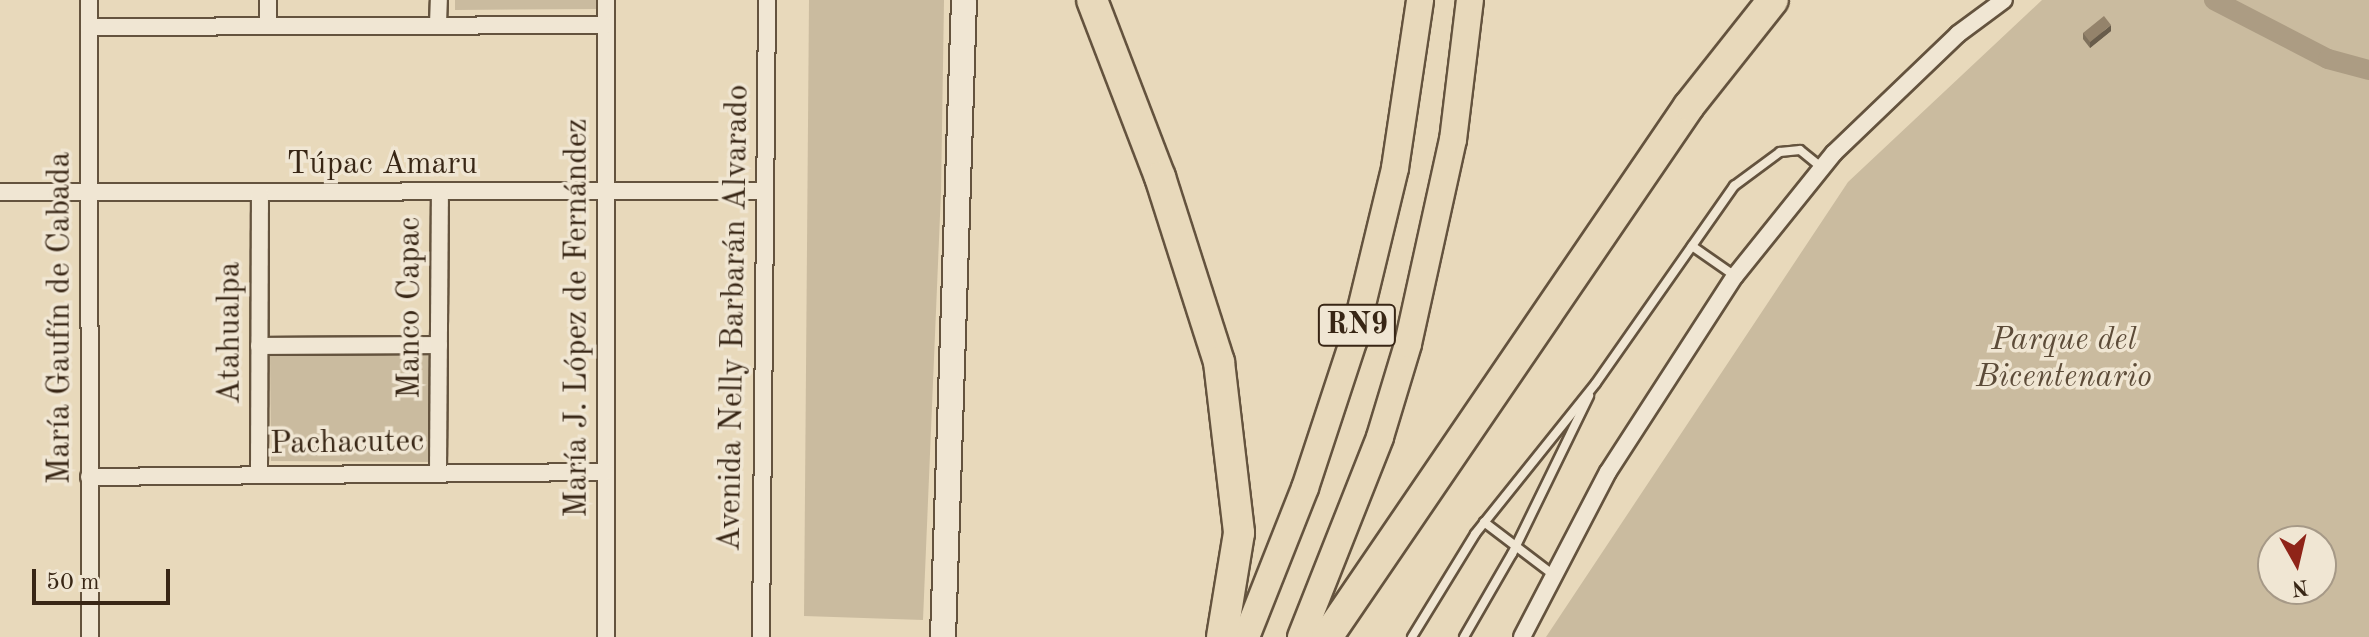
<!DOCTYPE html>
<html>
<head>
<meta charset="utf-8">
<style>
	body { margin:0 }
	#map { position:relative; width:2369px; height:637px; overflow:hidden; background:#e8d9bb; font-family:"Old Standard TT",serif }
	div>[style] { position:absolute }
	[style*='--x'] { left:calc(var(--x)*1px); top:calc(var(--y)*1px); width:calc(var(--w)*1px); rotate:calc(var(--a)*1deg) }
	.green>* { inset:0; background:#cabb9f }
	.canal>* { height:20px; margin:-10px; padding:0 10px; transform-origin:10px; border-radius:10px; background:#ac9c83 }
	.roads { filter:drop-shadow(2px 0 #64533e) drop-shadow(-2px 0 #64533e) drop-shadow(0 2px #64533e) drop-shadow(0 -2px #64533e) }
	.lane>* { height:8px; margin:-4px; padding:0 4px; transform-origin:4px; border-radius:4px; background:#f0e6d3 }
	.street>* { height:16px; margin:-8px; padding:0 8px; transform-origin:8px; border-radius:8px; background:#f0e6d3 }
	.secondary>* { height:24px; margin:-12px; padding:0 12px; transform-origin:12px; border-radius:12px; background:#f0e6d3 }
	.primary>* { height:26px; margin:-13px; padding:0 13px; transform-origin:13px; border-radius:13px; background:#e8d9bb }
	.highway>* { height:30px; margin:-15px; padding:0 15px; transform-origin:15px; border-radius:15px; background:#e8d9bb }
	.wall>* { inset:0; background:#7f715c }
	.shaded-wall>* { inset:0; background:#685c4b }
	.building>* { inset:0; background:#94836b }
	span { translate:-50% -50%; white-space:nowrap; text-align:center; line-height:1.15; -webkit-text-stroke:7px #f0e6d3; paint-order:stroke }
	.shield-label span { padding:2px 6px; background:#f0e6d3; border:2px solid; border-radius:6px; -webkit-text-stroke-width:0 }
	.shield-label { font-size:30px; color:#382615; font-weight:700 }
	.street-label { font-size:32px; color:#382615 }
	.park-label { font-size:32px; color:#5c4b38; font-style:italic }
	.north { position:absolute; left:2257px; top:525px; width:80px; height:80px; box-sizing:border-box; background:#f0e6d3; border:2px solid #a69987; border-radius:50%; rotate:172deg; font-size:22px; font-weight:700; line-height:32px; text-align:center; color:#382615 }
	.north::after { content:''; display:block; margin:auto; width:28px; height:36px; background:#8f2418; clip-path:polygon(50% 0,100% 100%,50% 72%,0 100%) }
	.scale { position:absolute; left:32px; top:569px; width:138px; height:36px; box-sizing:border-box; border:4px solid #382615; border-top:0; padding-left:10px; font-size:24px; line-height:28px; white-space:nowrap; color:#382615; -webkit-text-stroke:6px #f0e6d3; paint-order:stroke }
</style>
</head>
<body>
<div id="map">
	<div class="green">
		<div style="clip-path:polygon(455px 0,596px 0,596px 9px,455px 10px)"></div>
		<div style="clip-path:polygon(809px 0,944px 0,941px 192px,923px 620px,804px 616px)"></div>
		<div style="clip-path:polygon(evenodd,2042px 0,2369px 0,2369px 637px,1546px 637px,1848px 182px,2042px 0,2273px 541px,2321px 541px,2321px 589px,2273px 589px,2273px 541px)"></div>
		<div style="clip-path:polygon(270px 354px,434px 355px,437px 462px,271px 461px)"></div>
	</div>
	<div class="canal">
		<div style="--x:2214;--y:0;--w:128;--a:27.4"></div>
		<div style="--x:2328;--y:59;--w:42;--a:15"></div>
	</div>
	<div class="roads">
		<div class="lane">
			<div style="--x:1692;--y:246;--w:52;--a:34.9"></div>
			<div style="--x:1484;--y:522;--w:89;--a:37.3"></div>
			<div style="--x:1412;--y:637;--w:121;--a:-58.5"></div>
			<div style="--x:1475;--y:534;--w:193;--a:-51.3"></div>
			<div style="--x:1596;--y:383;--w:241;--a:-55"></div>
			<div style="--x:1734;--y:186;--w:57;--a:-36.5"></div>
			<div style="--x:1780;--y:152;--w:20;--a:-6"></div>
			<div style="--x:1800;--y:150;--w:28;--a:39"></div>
			<div style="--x:1464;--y:637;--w:96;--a:-60"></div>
			<div style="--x:1512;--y:554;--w:176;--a:-64"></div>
		</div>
		<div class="street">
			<div style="--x:89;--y:0;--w:637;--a:89.91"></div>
			<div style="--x:268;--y:0;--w:24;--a:90"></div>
			<div style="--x:606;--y:0;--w:637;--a:90"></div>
			<div style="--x:438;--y:24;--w:24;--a:-88"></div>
			<div style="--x:89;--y:27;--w:517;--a:-0.22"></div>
			<div style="--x:0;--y:192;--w:764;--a:-0.07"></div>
			<div style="--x:259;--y:346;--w:180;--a:-0.3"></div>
			<div style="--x:438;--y:471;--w:278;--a:-89.6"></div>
			<div style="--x:259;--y:473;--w:280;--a:-89.8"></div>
			<div style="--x:89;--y:477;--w:516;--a:-0.56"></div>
			<div style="--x:761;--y:637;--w:637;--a:-89.46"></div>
			<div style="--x:1522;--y:637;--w:186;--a:-62.5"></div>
			<div style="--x:1608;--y:472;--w:234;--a:-57.1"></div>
			<div style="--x:1735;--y:276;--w:158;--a:-51.2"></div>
			<div style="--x:1834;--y:153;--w:172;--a:-43.8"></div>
			<div style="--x:1958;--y:34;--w:57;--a:-36.5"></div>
		</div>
		<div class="secondary">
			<div style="--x:943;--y:637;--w:637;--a:-88.11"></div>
		</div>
		<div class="primary">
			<div style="--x:1246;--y:637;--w:160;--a:-68.4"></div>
			<div style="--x:1305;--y:488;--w:154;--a:-71.8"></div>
			<div style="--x:1353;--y:342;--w:179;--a:-76.4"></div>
			<div style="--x:1395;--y:168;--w:170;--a:-81.5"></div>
			<div style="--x:1301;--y:637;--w:215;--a:-68.4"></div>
			<div style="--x:1380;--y:437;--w:97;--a:-73.2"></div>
			<div style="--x:1408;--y:344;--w:209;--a:-77.6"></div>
			<div style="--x:1453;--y:140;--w:141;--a:-83.1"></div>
		</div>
		<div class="highway">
			<div style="--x:1092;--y:0;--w:190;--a:69"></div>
			<div style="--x:1160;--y:177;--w:194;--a:72.3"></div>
			<div style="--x:1219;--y:362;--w:172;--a:83.3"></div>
			<div style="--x:1239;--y:533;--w:105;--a:99.3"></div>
			<div style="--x:1327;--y:637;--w:643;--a:-55.72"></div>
			<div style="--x:1689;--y:106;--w:135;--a:-51.6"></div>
		</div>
	</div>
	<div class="wall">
		<div style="clip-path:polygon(2111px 31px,2090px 48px,2083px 39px,2083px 33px)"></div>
	</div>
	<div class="shaded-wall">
		<div style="clip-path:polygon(2111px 25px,2111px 31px,2090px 48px,2090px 42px)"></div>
	</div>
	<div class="building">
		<div style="clip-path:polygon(2104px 16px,2111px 25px,2090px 42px,2083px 33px)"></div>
	</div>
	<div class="shield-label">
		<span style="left:1357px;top:325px">RN9</span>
	</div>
	<div class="street-label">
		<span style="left:382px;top:165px">Túpac Amaru</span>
		<span style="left:411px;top:308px;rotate:-90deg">Manco Capac</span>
		<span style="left:61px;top:318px;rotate:-90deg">María Gaufín de Cabada</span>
		<span style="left:578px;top:318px;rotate:-90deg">María J. López de Fernández</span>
		<span style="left:735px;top:318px;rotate:-89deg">Avenida Nelly Barbarán Alvarado</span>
		<span style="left:231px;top:333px;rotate:-90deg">Atahualpa</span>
		<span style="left:347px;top:444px;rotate:-1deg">Pachacutec</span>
	</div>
	<div class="park-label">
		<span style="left:2064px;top:360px">Parque del<br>Bicentenario</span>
	</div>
	<div class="north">N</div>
	<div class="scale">50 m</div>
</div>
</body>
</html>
